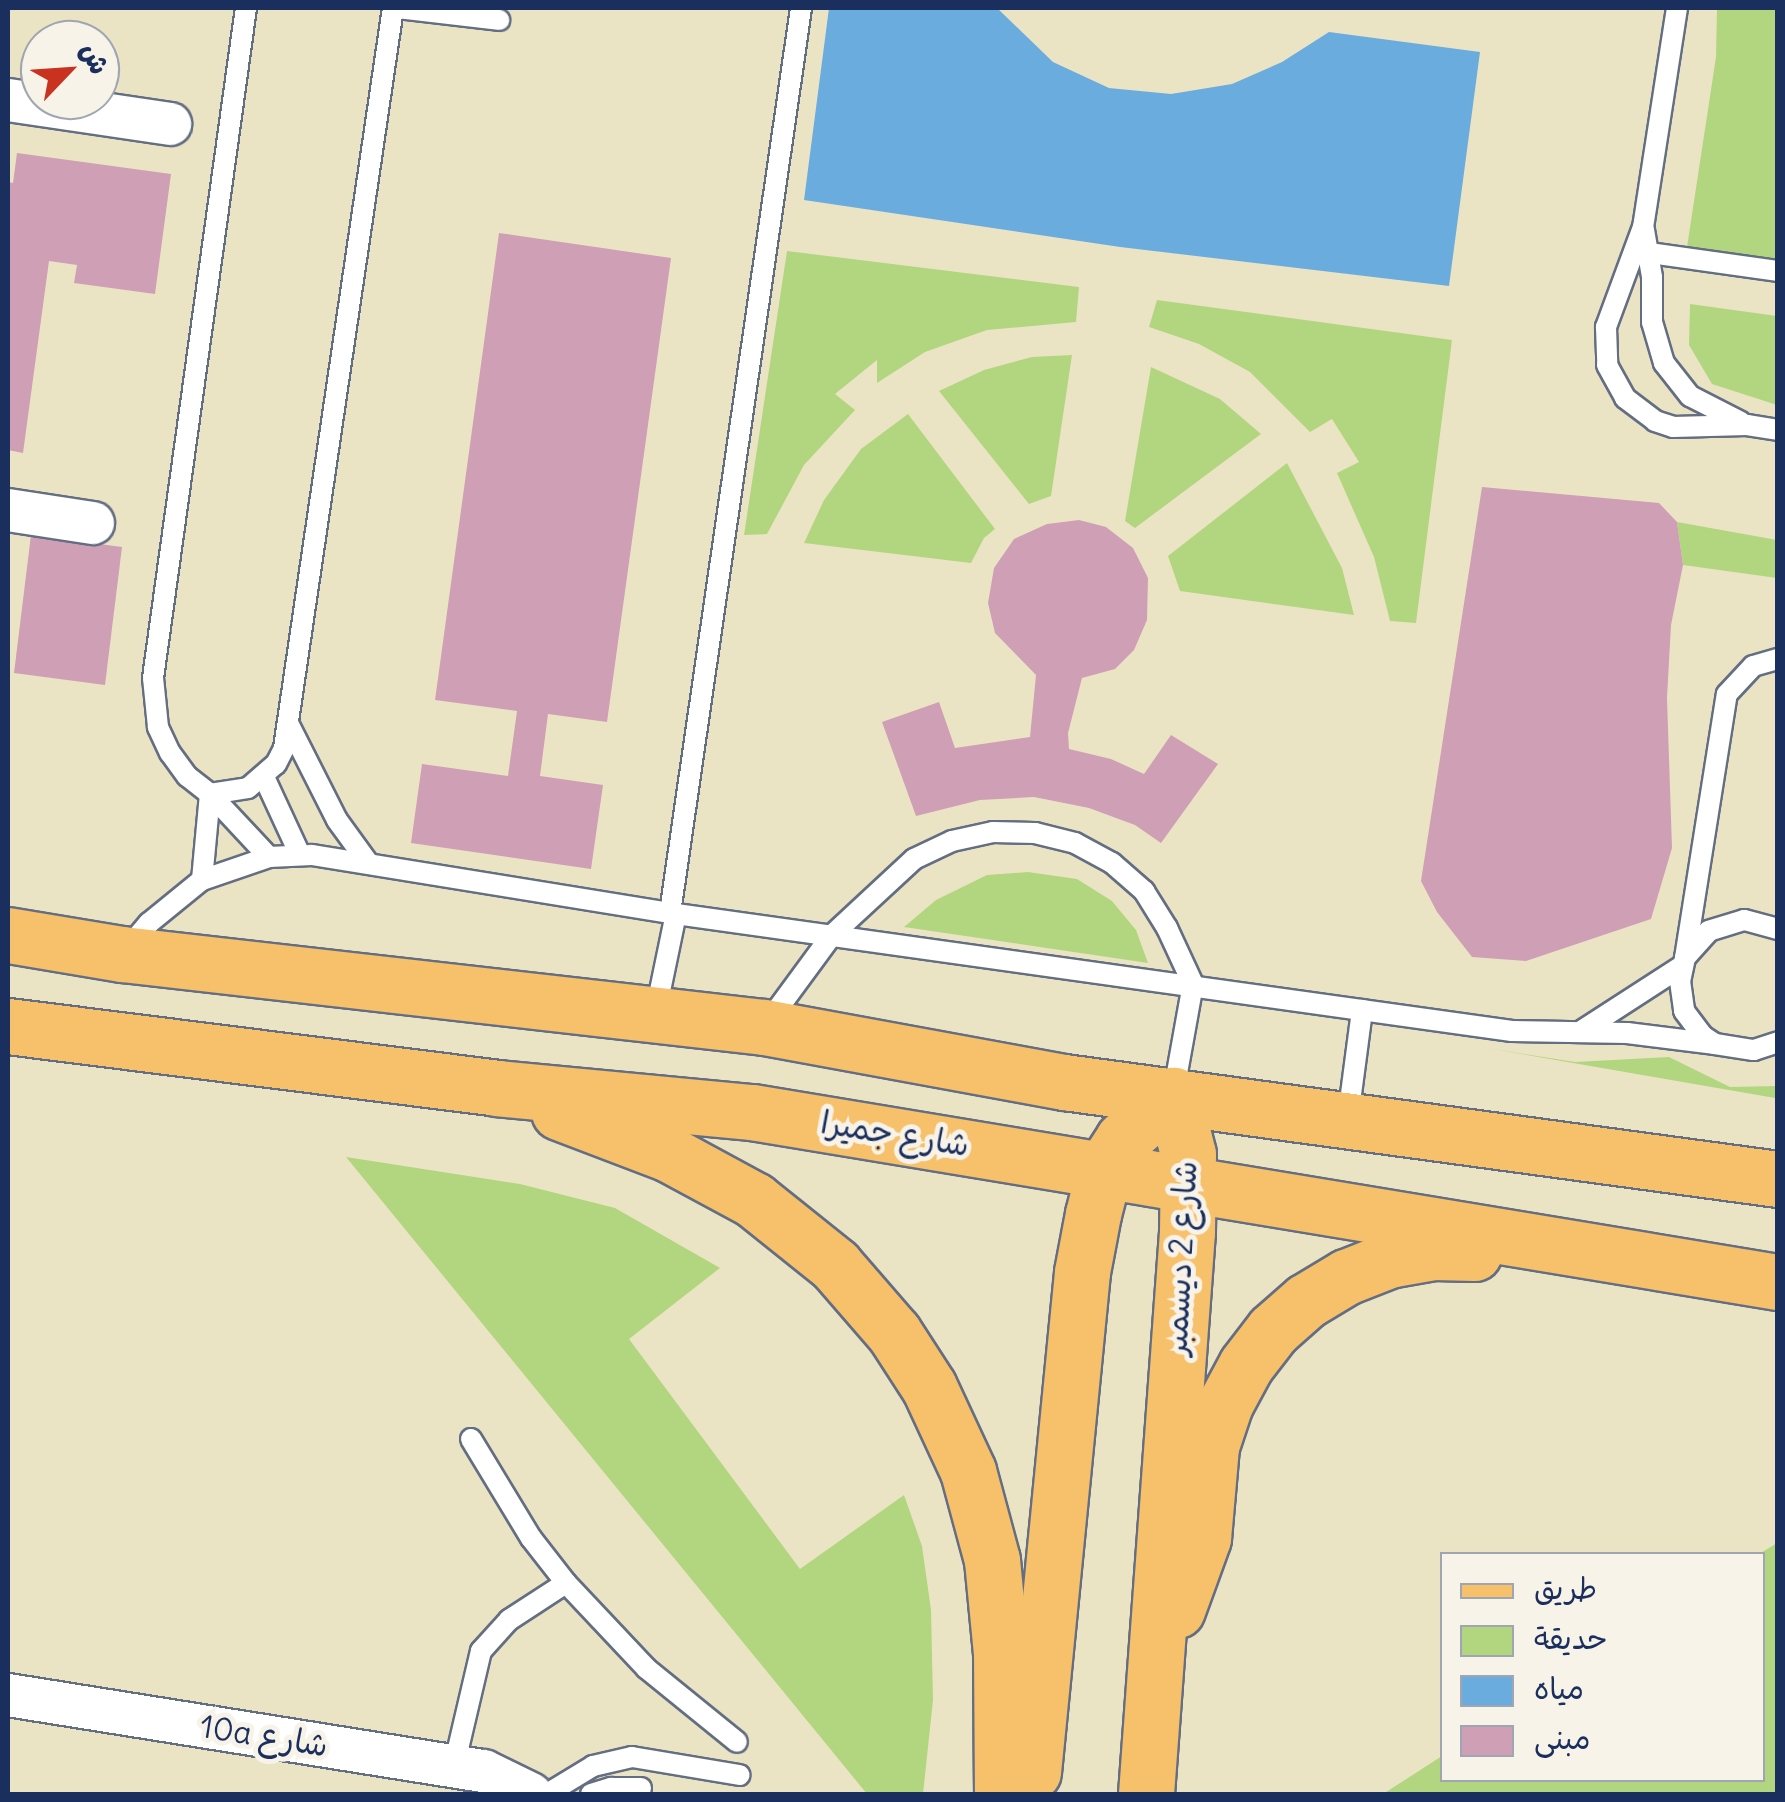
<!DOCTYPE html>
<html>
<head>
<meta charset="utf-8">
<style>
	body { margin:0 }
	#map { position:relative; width:1785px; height:1802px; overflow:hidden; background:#ebe4c4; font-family:Delius,"Playpen Sans Arabic",sans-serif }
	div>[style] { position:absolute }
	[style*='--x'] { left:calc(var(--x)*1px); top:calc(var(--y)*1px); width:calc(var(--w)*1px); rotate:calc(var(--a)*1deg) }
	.green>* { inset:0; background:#b2d67f }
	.water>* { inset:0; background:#6bacdf }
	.building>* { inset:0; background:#cf9fb5 }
	.roads { filter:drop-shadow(2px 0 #646e82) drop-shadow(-2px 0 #646e82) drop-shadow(0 2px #646e82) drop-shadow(0 -2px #646e82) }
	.lane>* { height:20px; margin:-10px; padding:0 10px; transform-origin:10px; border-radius:10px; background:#fff }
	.street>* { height:42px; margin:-21px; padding:0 21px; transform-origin:21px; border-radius:21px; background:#fff }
	.primary>* { height:55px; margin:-27.5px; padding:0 27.5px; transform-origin:27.5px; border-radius:27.5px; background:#f7c06b }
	span { translate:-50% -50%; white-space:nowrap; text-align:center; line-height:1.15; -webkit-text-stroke:10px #f7f3e8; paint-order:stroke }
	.street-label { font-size:32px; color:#1b2f5e }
	.frame { position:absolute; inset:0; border:10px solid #1b2f5e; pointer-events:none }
	.legend { position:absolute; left:1440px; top:1552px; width:325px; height:230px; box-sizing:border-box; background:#f7f3e8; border:2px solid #9fa5b1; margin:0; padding:12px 18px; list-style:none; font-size:30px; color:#1b2f5e }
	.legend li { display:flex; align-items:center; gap:20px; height:50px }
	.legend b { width:50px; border:2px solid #9fa5b1 }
	.north { position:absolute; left:20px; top:20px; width:100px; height:100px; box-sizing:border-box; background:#f7f3e8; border:2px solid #9fa5b1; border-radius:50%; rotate:65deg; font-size:28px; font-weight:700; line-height:40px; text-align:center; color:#1b2f5e }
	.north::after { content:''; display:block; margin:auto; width:35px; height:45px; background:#c8321e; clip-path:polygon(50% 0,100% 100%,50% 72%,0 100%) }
</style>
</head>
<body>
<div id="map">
	<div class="green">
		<div style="clip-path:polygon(1717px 8px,1777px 8px,1777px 269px,1695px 258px,1687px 247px,1716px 57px)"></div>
		<div style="clip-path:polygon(787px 251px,1079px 287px,1076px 322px,987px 330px,925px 352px,877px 383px,877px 360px,835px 394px,855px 410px,804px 465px,767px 534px,744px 535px)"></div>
		<div style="clip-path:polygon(1157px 300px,1452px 340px,1416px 623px,1390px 621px,1374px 557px,1337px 473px,1359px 462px,1332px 419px,1310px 432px,1250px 372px,1199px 344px,1149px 327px)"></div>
		<div style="clip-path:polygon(1690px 304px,1777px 316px,1777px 405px,1712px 384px,1689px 345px)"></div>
		<div style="clip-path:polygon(1072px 355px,1051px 496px,1029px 504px,939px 391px,984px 370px,1032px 357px)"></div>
		<div style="clip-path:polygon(1151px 367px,1220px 399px,1261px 434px,1135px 528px,1125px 521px)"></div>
		<div style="clip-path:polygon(908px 414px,995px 529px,984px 538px,971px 563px,804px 543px,824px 500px,861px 449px)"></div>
		<div style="clip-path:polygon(1287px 463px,1342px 568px,1354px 615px,1180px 591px,1168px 556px)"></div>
		<div style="clip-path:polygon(1677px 522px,1777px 540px,1777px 578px,1683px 565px)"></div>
		<div style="clip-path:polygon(1028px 872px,1077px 879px,1112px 901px,1136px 930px,1148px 963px,904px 927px,936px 900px,987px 875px)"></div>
		<div style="clip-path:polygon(1487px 1048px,1575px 1062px,1669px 1057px,1730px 1087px,1777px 1086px,1777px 1091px,1775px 1098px)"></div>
		<div style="clip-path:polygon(346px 1157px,520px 1184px,615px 1208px,720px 1268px,629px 1339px,800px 1569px,904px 1495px,922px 1546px,931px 1610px,933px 1700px,923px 1794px,867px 1794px)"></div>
		<div style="clip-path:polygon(1777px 1543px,1777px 1794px,1383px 1794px,1442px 1756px,1442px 1780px,1762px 1780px,1759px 1554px)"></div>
	</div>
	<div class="water">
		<div style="clip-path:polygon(829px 8px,997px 8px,1053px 62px,1109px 88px,1171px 94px,1232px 84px,1282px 62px,1329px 32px,1480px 52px,1449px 286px,1120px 247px,804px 200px)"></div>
	</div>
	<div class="building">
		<div style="clip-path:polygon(17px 153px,171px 174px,155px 294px,74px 283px,77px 265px,49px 261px,23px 453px,8px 450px,8px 182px,13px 183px)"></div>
		<div style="clip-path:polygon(499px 233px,671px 258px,607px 722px,548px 714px,540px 776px,603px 785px,591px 869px,411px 843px,422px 764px,508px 776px,517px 711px,435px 700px)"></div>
		<div style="clip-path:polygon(1482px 487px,1659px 503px,1677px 522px,1683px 565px,1671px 625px,1667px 698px,1672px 848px,1651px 919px,1526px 961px,1472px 957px,1437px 912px,1421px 881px)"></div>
		<div style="clip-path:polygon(1079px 520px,1106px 527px,1133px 548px,1148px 578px,1147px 620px,1134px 650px,1115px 669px,1082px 678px,1068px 733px,1069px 749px,1111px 759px,1144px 774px,1171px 735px,1218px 764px,1161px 843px,1135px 825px,1089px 808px,1034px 797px,980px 800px,916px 816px,882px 722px,939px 702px,955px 748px,1030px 737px,1036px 675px,995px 633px,988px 603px,994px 568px,1014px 539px,1047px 524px)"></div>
		<div style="clip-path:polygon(31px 535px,122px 547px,105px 685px,14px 673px)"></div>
	</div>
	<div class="roads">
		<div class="lane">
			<div style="--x:397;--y:8;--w:103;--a:6.7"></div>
			<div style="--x:1677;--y:8;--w:222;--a:98.8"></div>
			<div style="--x:1643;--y:227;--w:107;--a:110.3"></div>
			<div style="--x:1606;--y:327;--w:38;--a:88"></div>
			<div style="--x:1607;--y:365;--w:38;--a:61"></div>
			<div style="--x:1625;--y:398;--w:38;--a:37"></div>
			<div style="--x:1655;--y:421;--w:19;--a:18"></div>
			<div style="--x:1673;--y:427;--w:74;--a:-1.5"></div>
			<div style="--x:1747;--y:425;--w:31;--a:9"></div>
			<div style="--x:1644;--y:230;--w:48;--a:80.3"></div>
			<div style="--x:1652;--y:277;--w:45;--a:90"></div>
			<div style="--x:1652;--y:322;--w:43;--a:73.7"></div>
			<div style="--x:1664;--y:363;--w:42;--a:51.8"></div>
			<div style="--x:1690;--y:396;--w:57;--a:27"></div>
			<div style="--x:1650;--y:253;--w:129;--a:8"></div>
			<div style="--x:289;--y:725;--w:106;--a:63.2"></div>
			<div style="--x:337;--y:820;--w:54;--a:54"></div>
			<div style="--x:264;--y:777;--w:86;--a:65.2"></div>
			<div style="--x:210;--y:794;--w:38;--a:-9"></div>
			<div style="--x:248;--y:788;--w:37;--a:-41"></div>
			<div style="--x:276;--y:764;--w:18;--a:-63"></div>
			<div style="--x:284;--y:748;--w:748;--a:-81.62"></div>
			<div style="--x:210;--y:794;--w:86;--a:46.9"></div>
			<div style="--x:202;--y:880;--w:86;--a:-84.7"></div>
			<div style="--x:210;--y:794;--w:29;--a:-142"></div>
			<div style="--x:187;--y:776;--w:29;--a:-126"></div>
			<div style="--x:170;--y:753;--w:29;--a:-115"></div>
			<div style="--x:158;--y:727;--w:49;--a:-95.8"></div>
			<div style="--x:153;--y:678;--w:676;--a:-82.1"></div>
			<div style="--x:670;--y:913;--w:914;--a:-81.76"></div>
			<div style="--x:1778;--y:929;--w:35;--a:-165"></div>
			<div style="--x:1744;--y:920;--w:37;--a:163"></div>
			<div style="--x:1709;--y:931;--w:36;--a:132"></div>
			<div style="--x:1685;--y:958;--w:24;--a:102"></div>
			<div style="--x:1680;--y:981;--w:30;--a:82"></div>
			<div style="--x:1684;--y:1011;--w:31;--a:53"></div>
			<div style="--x:1703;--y:1036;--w:14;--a:34"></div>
			<div style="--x:1715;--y:1044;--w:39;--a:9"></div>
			<div style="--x:1754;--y:1050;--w:25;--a:-18"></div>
			<div style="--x:127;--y:949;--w:34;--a:-50"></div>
			<div style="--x:149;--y:923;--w:68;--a:-39.1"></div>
			<div style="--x:202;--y:880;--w:71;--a:-18.9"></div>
			<div style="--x:269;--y:857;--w:43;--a:-2.7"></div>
			<div style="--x:312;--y:855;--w:369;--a:9.2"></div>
			<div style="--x:676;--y:914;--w:844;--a:7.97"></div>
			<div style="--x:1512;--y:1031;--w:115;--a:1"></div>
			<div style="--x:1627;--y:1033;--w:89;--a:7.1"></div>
			<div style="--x:1685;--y:958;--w:267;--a:-81"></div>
			<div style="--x:1727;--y:694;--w:38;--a:-47"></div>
			<div style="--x:1753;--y:666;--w:26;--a:-16"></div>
			<div style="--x:655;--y:1015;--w:103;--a:-78.3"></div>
			<div style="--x:768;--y:1022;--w:108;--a:-53.7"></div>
			<div style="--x:832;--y:935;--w:112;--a:-42.8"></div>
			<div style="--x:914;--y:859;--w:42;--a:-25.3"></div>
			<div style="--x:952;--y:841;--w:42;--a:-12.4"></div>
			<div style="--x:993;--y:832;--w:42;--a:1.4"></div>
			<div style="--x:1035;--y:833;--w:41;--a:14"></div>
			<div style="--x:1075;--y:843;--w:42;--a:28.4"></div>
			<div style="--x:1112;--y:863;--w:43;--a:41.2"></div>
			<div style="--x:1144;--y:891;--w:44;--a:58.1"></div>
			<div style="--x:1167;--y:928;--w:62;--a:65.1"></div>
			<div style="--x:1193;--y:984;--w:113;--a:100.2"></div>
			<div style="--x:1583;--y:1030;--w:118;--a:-32.9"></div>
			<div style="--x:1348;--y:1117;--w:108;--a:-82.5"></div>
			<div style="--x:471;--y:1439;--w:116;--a:58.8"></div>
			<div style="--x:531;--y:1538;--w:57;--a:52.1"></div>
			<div style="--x:566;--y:1583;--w:117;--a:46.7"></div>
			<div style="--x:646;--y:1668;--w:117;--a:39.1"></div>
			<div style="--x:454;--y:1766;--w:118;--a:-76.8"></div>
			<div style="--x:481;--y:1651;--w:42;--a:-47.9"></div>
			<div style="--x:509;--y:1620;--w:68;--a:-33"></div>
			<div style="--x:547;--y:1794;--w:54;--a:-31.3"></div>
			<div style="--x:593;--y:1766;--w:40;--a:-13"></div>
			<div style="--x:632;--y:1757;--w:109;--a:9.5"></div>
			<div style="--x:591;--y:1794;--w:21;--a:-17"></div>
			<div style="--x:611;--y:1788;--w:30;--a:0"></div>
		</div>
		<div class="street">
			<div style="--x:8;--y:100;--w:164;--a:8.4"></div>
			<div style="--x:8;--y:510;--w:86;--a:8.7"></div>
			<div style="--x:8;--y:1695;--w:482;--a:9.1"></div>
			<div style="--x:484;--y:1771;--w:52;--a:26.1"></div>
		</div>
		<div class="primary">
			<div style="--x:8;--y:935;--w:116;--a:9.5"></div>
			<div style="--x:122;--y:954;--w:646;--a:6.49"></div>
			<div style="--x:764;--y:1027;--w:305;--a:10.4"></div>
			<div style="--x:1064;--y:1082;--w:721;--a:7.74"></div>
			<div style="--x:8;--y:1026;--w:492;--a:7.2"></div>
			<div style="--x:496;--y:1088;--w:257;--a:5.4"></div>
			<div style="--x:752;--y:1112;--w:1040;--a:9.41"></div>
			<div style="--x:559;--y:1112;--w:118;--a:20.9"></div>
			<div style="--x:669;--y:1154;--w:97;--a:28.4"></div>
			<div style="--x:754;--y:1200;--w:104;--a:38.7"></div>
			<div style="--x:835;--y:1265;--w:90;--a:49.1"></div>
			<div style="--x:894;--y:1333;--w:64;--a:57.1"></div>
			<div style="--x:929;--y:1387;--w:93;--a:65.1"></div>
			<div style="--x:968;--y:1471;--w:92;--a:74.9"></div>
			<div style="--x:992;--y:1560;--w:93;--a:84.5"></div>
			<div style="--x:1001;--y:1653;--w:141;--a:89.6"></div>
			<div style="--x:1177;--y:1610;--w:77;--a:-70.1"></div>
			<div style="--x:1203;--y:1538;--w:92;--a:-85"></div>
			<div style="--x:1211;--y:1446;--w:44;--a:-71.6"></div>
			<div style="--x:1225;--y:1404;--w:44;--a:-61.7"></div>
			<div style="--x:1246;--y:1365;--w:44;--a:-52.4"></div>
			<div style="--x:1273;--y:1330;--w:44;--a:-41.3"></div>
			<div style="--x:1306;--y:1301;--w:47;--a:-31"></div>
			<div style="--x:1346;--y:1277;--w:46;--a:-21.6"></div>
			<div style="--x:1389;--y:1260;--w:46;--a:-10.1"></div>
			<div style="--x:1434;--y:1252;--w:40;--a:1.4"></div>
			<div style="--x:1033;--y:1772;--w:502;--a:-84.4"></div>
			<div style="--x:1082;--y:1272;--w:59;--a:-79.3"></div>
			<div style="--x:1093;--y:1214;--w:49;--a:-75.7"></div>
			<div style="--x:1105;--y:1167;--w:33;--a:-57"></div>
			<div style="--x:1123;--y:1139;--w:67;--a:-41.3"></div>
			<div style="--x:1146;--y:1794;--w:563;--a:-85.83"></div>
			<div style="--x:1187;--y:1232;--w:78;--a:-89.3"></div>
			<div style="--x:1188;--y:1154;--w:61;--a:-104.3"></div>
		</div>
	</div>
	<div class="street-label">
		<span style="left:895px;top:1134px;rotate:9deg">شارع جميرا</span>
		<span style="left:1181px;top:1258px;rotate:-87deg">شارع 2 ديسمبر</span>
		<span style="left:264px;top:1736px;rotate:9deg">10a شارع</span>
	</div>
	<div class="frame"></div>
	<ul class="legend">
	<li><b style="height:12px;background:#f7c06b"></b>طريق</li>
	<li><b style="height:28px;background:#b2d67f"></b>حديقة</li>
	<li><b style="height:28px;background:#6bacdf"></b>مياه</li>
	<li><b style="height:28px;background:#cf9fb5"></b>مبنى</li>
	</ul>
	<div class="north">ش</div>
</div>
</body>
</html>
